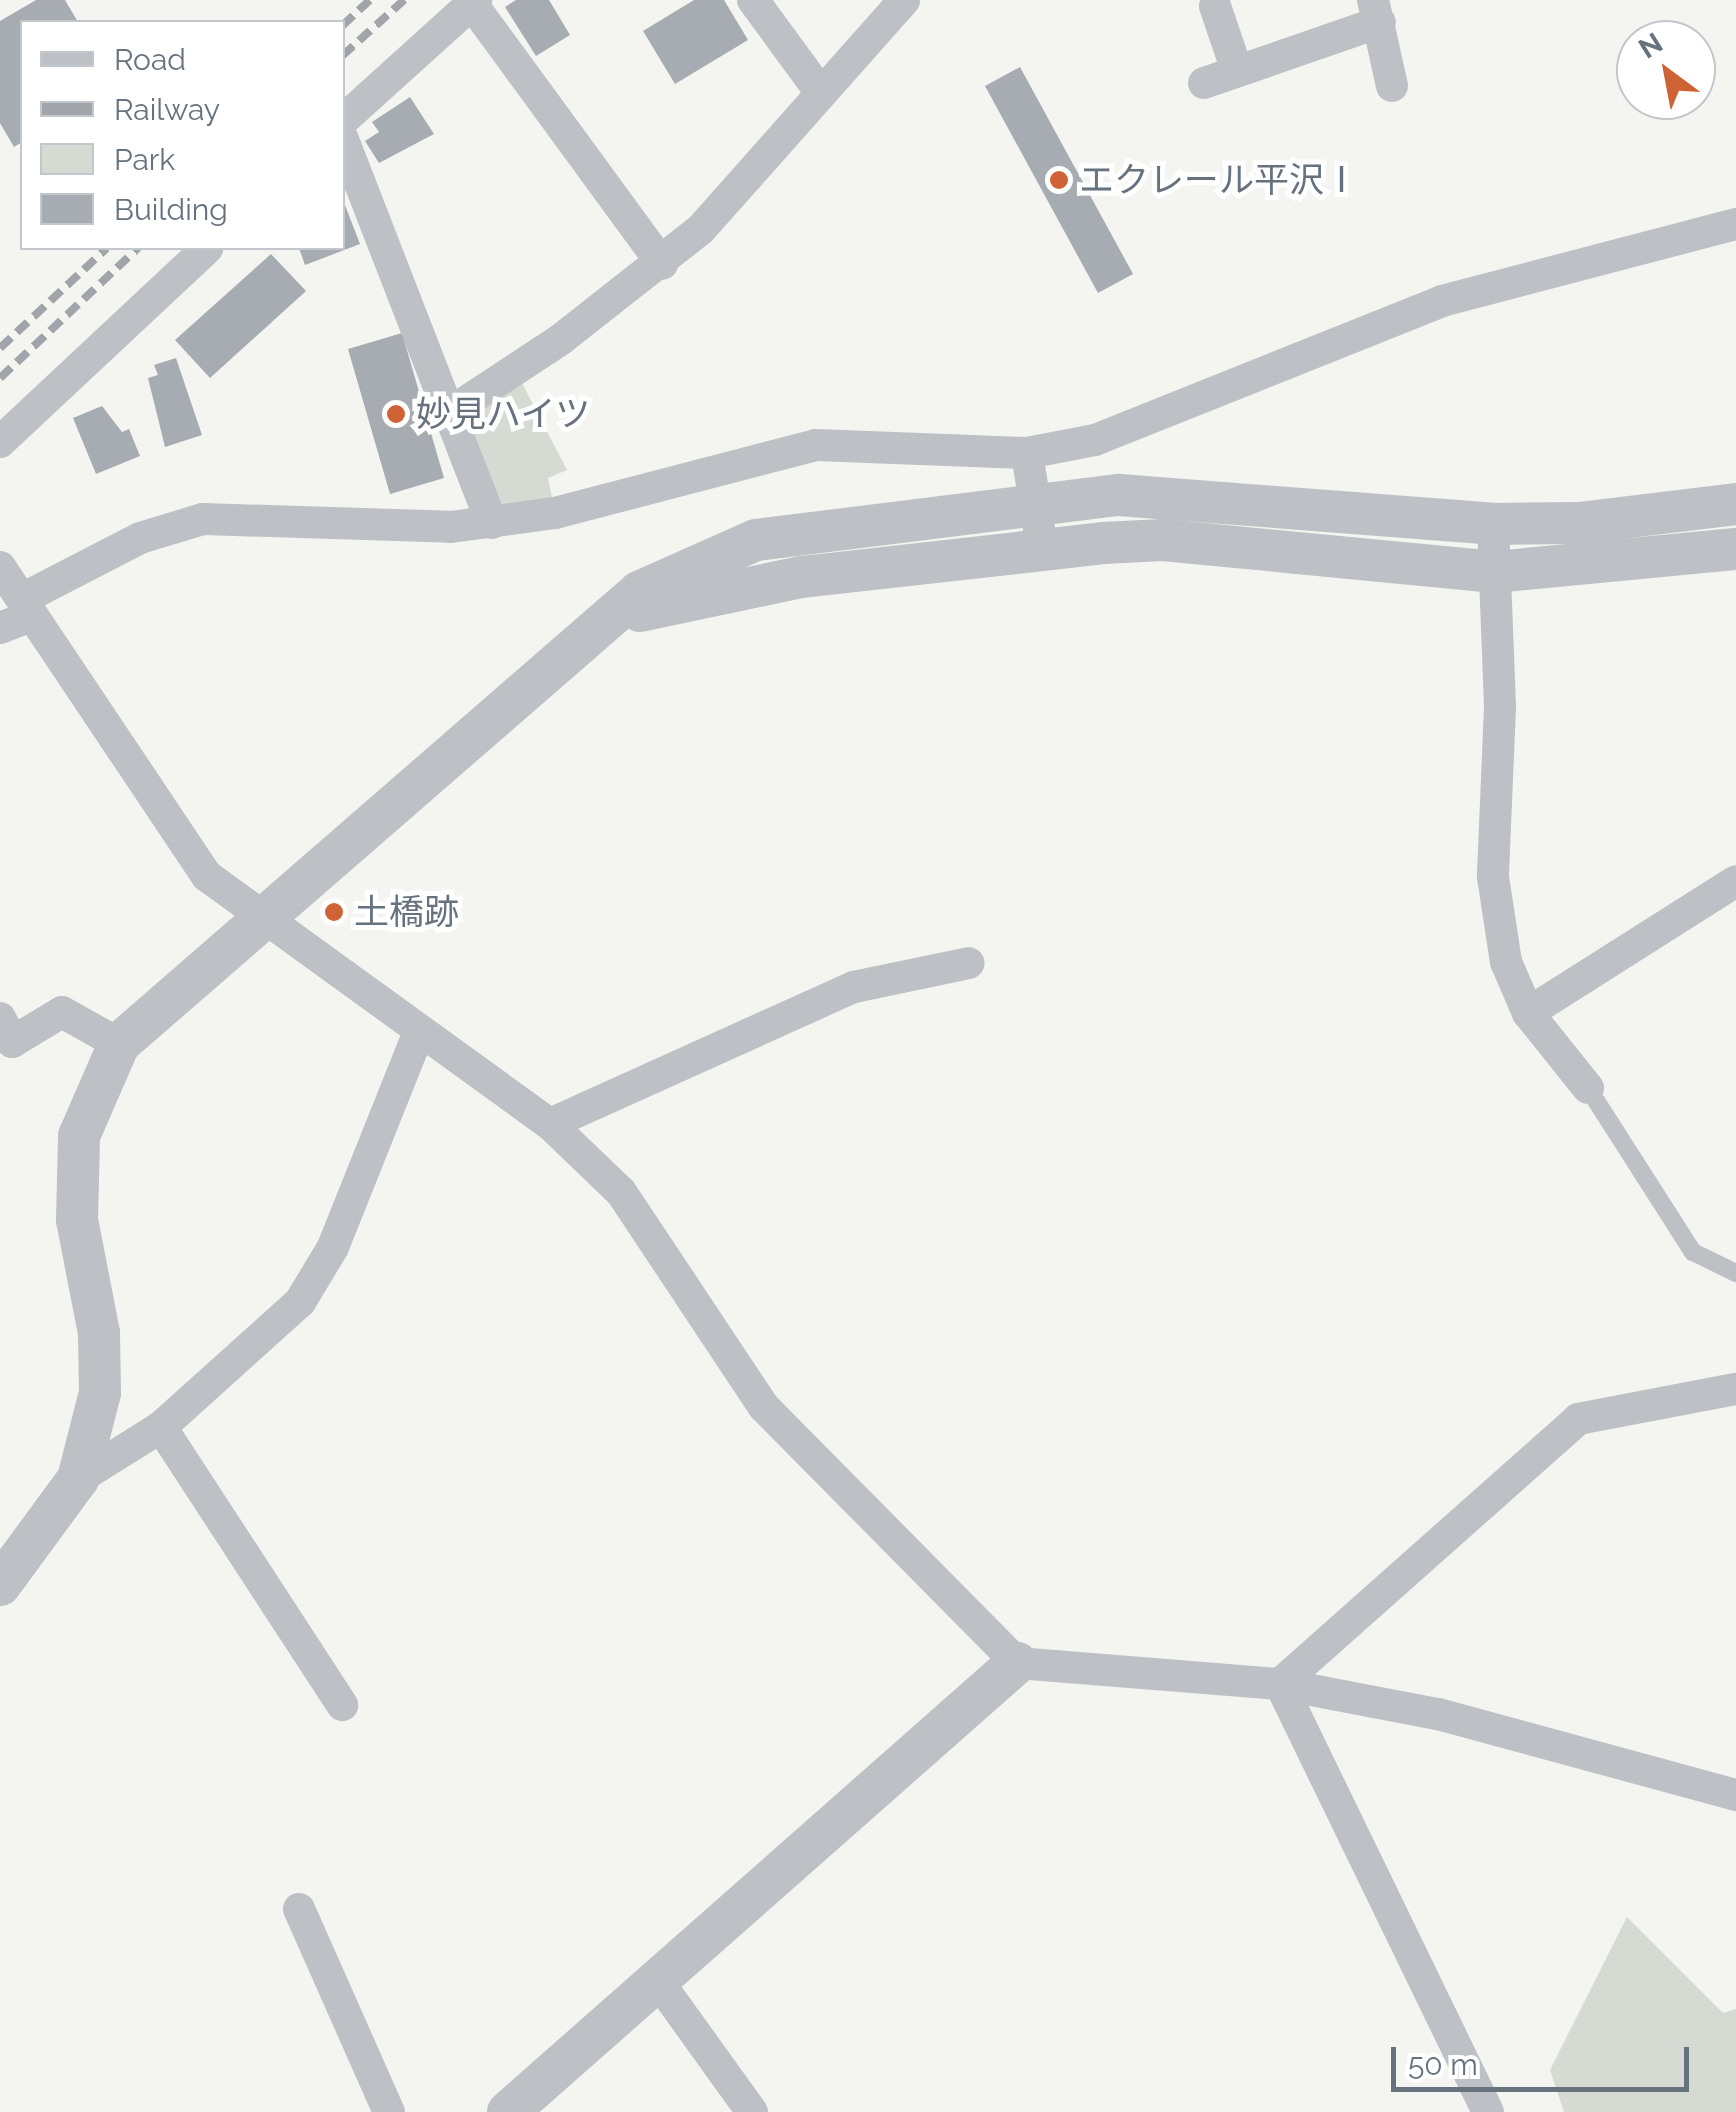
<!DOCTYPE html>
<html>
<head>
<meta charset="utf-8">
<style>
	body { margin:0 }
	#map { position:relative; width:1736px; height:2112px; overflow:hidden; background:#f4f4f1; font-family:Raleway,"Noto Sans JP",sans-serif }
	div>[style] { position:absolute }
	[style*='--x'] { left:calc(var(--x)*1px); top:calc(var(--y)*1px); width:calc(var(--w)*1px); rotate:calc(var(--a)*1deg) }
	.green>* { inset:0; background:#d5dad2 }
	.building>* { inset:0; background:#a6acb2 }
	.service>* { height:18px; margin:-9px; padding:0 9px; transform-origin:9px; border-radius:9px; background:#bdc0c4 }
	.minor>* { height:32px; margin:-16px; padding:0 16px; transform-origin:16px; border-radius:16px; background:#bdc0c4 }
	.tertiary>* { height:42px; margin:-21px; padding:0 21px; transform-origin:21px; border-radius:21px; background:#bdc0c4 }
	.rail>* { height:8px; margin-top:-4px; transform-origin:0; background:repeating-linear-gradient(90deg,#a1a5aa 0 15px,transparent 0 23px) }
	.dots>* { width:28px; height:28px; translate:-50% -50%; box-sizing:border-box; border:5px solid #fff; border-radius:50% }
	span { translate:-50% -50%; white-space:nowrap; text-align:center; line-height:1.15; -webkit-text-stroke:10px #fff; paint-order:stroke }
	.poi-label { font-size:35px; color:#66727e }
	.left { translate:0 -50%; text-align:left }
	.legend { position:absolute; left:20px; top:20px; width:325px; height:230px; box-sizing:border-box; background:#fff; border:2px solid #c2c7cb; margin:0; padding:12px 18px; list-style:none; font-size:30px; color:#66727e }
	.legend li { display:flex; align-items:center; gap:20px; height:50px }
	.legend b { width:50px; border:2px solid #c2c7cb }
	.north { position:absolute; left:1616px; top:20px; width:100px; height:100px; box-sizing:border-box; background:#fff; border:2px solid #c2c7cb; border-radius:50%; rotate:328deg; font-size:28px; font-weight:700; line-height:40px; text-align:center; color:#66727e }
	.north::after { content:''; display:block; margin:auto; width:35px; height:45px; background:#cf6335; clip-path:polygon(50% 0,100% 100%,50% 72%,0 100%) }
	.scale { position:absolute; left:1391px; top:2047px; width:298px; height:45px; box-sizing:border-box; border:5px solid #66727e; border-top:0; padding-left:12px; font-size:30px; line-height:35px; white-space:nowrap; color:#66727e; -webkit-text-stroke:8px #fff; paint-order:stroke }
</style>
</head>
<body>
<div id="map">
	<div class="green">
		<div style="clip-path:polygon(521px 381px,567px 470px,548px 478px,553px 502px,511px 509px,490px 496px,465px 421px)"></div>
		<div style="clip-path:polygon(1627px 1917px,1723px 2013px,1736px 2009px,1736px 2112px,1564px 2112px,1550px 2070px)"></div>
	</div>
	<div class="building">
		<div style="clip-path:polygon(36px 0,65px 0,78px 22px,22px 22px,22px 142px,14px 147px,0 123px,0 21px)"></div>
		<div style="clip-path:polygon(516px 0,549px 0,570px 35px,536px 56px,505px 7px)"></div>
		<div style="clip-path:polygon(694px 0,724px 0,748px 40px,675px 84px,643px 31px)"></div>
		<div style="clip-path:polygon(1020px 67px,1133px 274px,1098px 293px,985px 86px)"></div>
		<div style="clip-path:polygon(410px 97px,434px 134px,379px 163px,365px 141px,379px 132px,372px 122px)"></div>
		<div style="clip-path:polygon(343px 200px,360px 244px,305px 265px,299px 248px,342px 248px)"></div>
		<div style="clip-path:polygon(271px 254px,306px 291px,210px 378px,175px 340px)"></div>
		<div style="clip-path:polygon(402px 333px,444px 478px,390px 494px,348px 349px)"></div>
		<div style="clip-path:polygon(176px 358px,202px 435px,165px 447px,148px 378px,158px 375px,154px 365px)"></div>
		<div style="clip-path:polygon(102px 406px,122px 432px,129px 429px,140px 456px,96px 474px,73px 418px)"></div>
	</div>
	<div class="service">
		<div style="--x:1588;--y:1088;--w:195;--a:57.4"></div>
		<div style="--x:1693;--y:1252;--w:48;--a:26"></div>
	</div>
	<div class="minor">
		<div style="--x:753;--y:0;--w:115;--a:53.8"></div>
		<div style="--x:1373;--y:0;--w:88;--a:77.5"></div>
		<div style="--x:472;--y:4;--w:322;--a:53.8"></div>
		<div style="--x:1215;--y:6;--w:69;--a:71.3"></div>
		<div style="--x:1204;--y:83;--w:186;--a:-19.1"></div>
		<div style="--x:342;--y:121;--w:181;--a:-42.1"></div>
		<div style="--x:342;--y:137;--w:414;--a:68.8"></div>
		<div style="--x:449;--y:413;--w:133;--a:-33.3"></div>
		<div style="--x:560;--y:340;--w:179;--a:-38.2"></div>
		<div style="--x:701;--y:229;--w:306;--a:-48.4"></div>
		<div style="--x:0;--y:442;--w:284;--a:-43.1"></div>
		<div style="--x:1027;--y:453;--w:96;--a:81"></div>
		<div style="--x:1493;--y:524;--w:183;--a:87.8"></div>
		<div style="--x:1500;--y:707;--w:170;--a:92.4"></div>
		<div style="--x:1493;--y:877;--w:86;--a:81.3"></div>
		<div style="--x:1506;--y:962;--w:56;--a:66.7"></div>
		<div style="--x:1528;--y:1013;--w:96;--a:51.3"></div>
		<div style="--x:0;--y:567;--w:372;--a:56.2"></div>
		<div style="--x:207;--y:876;--w:423;--a:35.9"></div>
		<div style="--x:550;--y:1124;--w:98;--a:43.8"></div>
		<div style="--x:621;--y:1192;--w:258;--a:56.4"></div>
		<div style="--x:764;--y:1407;--w:360;--a:45.3"></div>
		<div style="--x:1017;--y:1663;--w:264;--a:4.6"></div>
		<div style="--x:1280;--y:1684;--w:161;--a:10.8"></div>
		<div style="--x:1438;--y:1714;--w:309;--a:15.2"></div>
		<div style="--x:22;--y:599;--w:133;--a:-27.3"></div>
		<div style="--x:140;--y:538;--w:66;--a:-16.8"></div>
		<div style="--x:203;--y:519;--w:248;--a:1.8"></div>
		<div style="--x:451;--y:527;--w:105;--a:-7.7"></div>
		<div style="--x:555;--y:513;--w:270;--a:-14.6"></div>
		<div style="--x:816;--y:445;--w:211;--a:2.2"></div>
		<div style="--x:1027;--y:453;--w:69;--a:-10.8"></div>
		<div style="--x:1095;--y:440;--w:374;--a:-21.8"></div>
		<div style="--x:1442;--y:301;--w:304;--a:-14.7"></div>
		<div style="--x:0;--y:628;--w:33;--a:-21"></div>
		<div style="--x:1528;--y:1013;--w:246;--a:-32.4"></div>
		<div style="--x:0;--y:1018;--w:27;--a:63"></div>
		<div style="--x:12;--y:1042;--w:58;--a:-31"></div>
		<div style="--x:62;--y:1012;--w:65;--a:29.3"></div>
		<div style="--x:550;--y:1124;--w:333;--a:-24.3"></div>
		<div style="--x:854;--y:987;--w:117;--a:-11.8"></div>
		<div style="--x:161;--y:1427;--w:332;--a:56.9"></div>
		<div style="--x:78;--y:1479;--w:98;--a:-32.1"></div>
		<div style="--x:161;--y:1427;--w:187;--a:-42"></div>
		<div style="--x:300;--y:1302;--w:64;--a:-59"></div>
		<div style="--x:333;--y:1247;--w:229;--a:-68.2"></div>
		<div style="--x:299;--y:1909;--w:222;--a:66.1"></div>
		<div style="--x:660;--y:1984;--w:158;--a:54.3"></div>
		<div style="--x:1488;--y:2112;--w:476;--a:-115.9"></div>
		<div style="--x:1280;--y:1684;--w:399;--a:-41.6"></div>
		<div style="--x:1578;--y:1419;--w:161;--a:-10.8"></div>
	</div>
	<div class="tertiary">
		<div style="--x:640;--y:611;--w:166;--a:-11.9"></div>
		<div style="--x:802;--y:577;--w:303;--a:-6.4"></div>
		<div style="--x:1103;--y:543;--w:60;--a:-2.9"></div>
		<div style="--x:1163;--y:540;--w:334;--a:5.5"></div>
		<div style="--x:1495;--y:572;--w:242;--a:-5.5"></div>
		<div style="--x:0;--y:1585;--w:132;--a:-53.7"></div>
		<div style="--x:78;--y:1479;--w:89;--a:-75.7"></div>
		<div style="--x:100;--y:1393;--w:60;--a:-91"></div>
		<div style="--x:99;--y:1333;--w:115;--a:-101"></div>
		<div style="--x:77;--y:1220;--w:84;--a:-88.6"></div>
		<div style="--x:79;--y:1136;--w:100;--a:-66.5"></div>
		<div style="--x:119;--y:1044;--w:689;--a:-41"></div>
		<div style="--x:639;--y:592;--w:128;--a:-24"></div>
		<div style="--x:756;--y:540;--w:366;--a:-7.1"></div>
		<div style="--x:1119;--y:495;--w:375;--a:4.4"></div>
		<div style="--x:1493;--y:524;--w:86;--a:-0.7"></div>
		<div style="--x:1579;--y:523;--w:158;--a:-6.9"></div>
		<div style="--x:508;--y:2112;--w:679;--a:-41.42"></div>
	</div>
	<div class="rail">
		<div style="--x:342;--y:26;--w:38;--a:-43"></div>
		<div style="--x:342;--y:56;--w:84;--a:-42.1"></div>
		<div style="--x:0;--y:348;--w:146;--a:-43.1"></div>
		<div style="--x:0;--y:378;--w:190;--a:-43.3"></div>
	</div>
	<div class="dots">
		<div style="left:1059px;top:180px;background:#cf6335"></div>
		<div style="left:396px;top:414px;background:#cf6335"></div>
		<div style="left:334px;top:912px;background:#cf6335"></div>
	</div>
	<div class="poi-label">
		<span class="left" style="left:1079px;top:180px">エクレール平沢Ⅰ</span>
		<span class="left" style="left:416px;top:414px">妙見ハイツ</span>
		<span class="left" style="left:354px;top:912px">土橋跡</span>
	</div>
	<ul class="legend">
	<li><b style="height:12px;background:#bdc0c4"></b>Road</li>
	<li><b style="height:12px;background:#a1a5aa"></b>Railway</li>
	<li><b style="height:28px;background:#d5dad2"></b>Park</li>
	<li><b style="height:28px;background:#a6acb2"></b>Building</li>
	</ul>
	<div class="north">N</div>
	<div class="scale">50 m</div>
</div>
</body>
</html>
